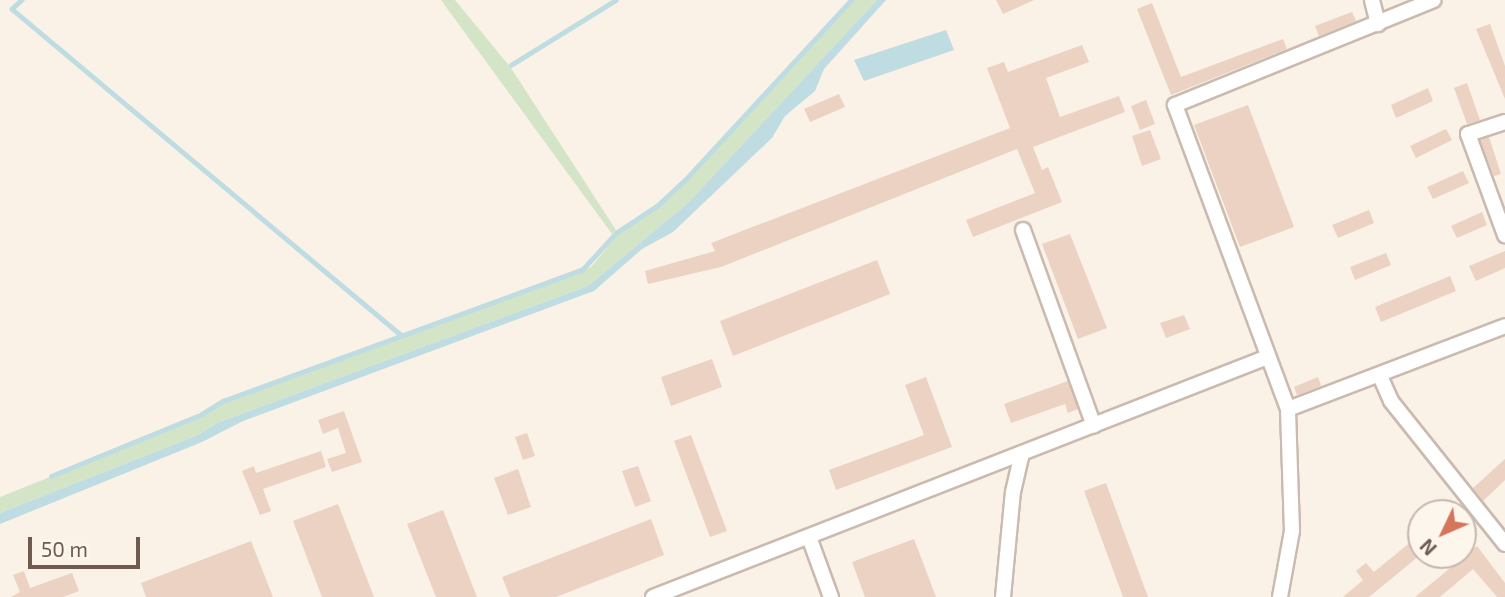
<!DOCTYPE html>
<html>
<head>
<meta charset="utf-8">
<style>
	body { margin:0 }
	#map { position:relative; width:1505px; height:597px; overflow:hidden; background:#faf2e7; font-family:"Exo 2",sans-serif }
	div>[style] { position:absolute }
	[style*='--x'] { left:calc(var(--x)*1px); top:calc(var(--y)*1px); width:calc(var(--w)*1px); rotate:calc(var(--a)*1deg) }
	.green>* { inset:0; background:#d4e5c7 }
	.water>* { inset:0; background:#bedce1 }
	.stream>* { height:4.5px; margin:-2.25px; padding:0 2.25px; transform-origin:2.25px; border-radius:2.25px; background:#bedce1 }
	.building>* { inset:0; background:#ebd2c2 }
	.roads { filter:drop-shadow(2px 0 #cabaaf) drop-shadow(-2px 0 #cabaaf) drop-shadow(0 2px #cabaaf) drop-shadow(0 -2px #cabaaf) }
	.street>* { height:14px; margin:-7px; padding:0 7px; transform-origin:7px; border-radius:7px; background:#fff }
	span { translate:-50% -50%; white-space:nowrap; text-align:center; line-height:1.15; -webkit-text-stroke:5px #fdf6ed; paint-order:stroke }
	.north { position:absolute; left:1407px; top:499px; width:70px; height:70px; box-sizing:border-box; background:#fdf6ed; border:2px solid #c5b8ae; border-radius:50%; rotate:226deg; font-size:19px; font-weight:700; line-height:28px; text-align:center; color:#705a4f }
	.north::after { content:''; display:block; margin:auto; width:24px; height:32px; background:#d4755c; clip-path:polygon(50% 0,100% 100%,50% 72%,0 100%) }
	.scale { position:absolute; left:28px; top:537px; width:112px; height:32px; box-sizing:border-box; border:4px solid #705a4f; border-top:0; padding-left:9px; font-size:21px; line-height:24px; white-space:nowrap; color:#705a4f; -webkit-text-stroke:5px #fdf6ed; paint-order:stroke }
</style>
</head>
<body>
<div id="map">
	<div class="green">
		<div style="clip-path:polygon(441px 0,455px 0,511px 68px,616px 230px,612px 234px)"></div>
		<div style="clip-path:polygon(854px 0,877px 0,688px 203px,588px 286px,217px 423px,198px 435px,0 513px,0 497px,204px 415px,224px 402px,591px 267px,616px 237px,686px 181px)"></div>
	</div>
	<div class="water">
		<div style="clip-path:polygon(877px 0,886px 0,824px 69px,815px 91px,785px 116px,772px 138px,673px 232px,642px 249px,594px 291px,243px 421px,202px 442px,0 524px,0 513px,198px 435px,217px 423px,588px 286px,688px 203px)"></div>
		<div style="clip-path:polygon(946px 30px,954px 50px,864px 81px,854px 60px)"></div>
	</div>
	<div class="stream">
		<div style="--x:22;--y:0;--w:13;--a:138"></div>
		<div style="--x:12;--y:9;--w:508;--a:39.96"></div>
		<div style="--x:511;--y:65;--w:123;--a:-31.8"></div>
		<div style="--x:51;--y:476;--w:163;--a:-22.3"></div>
		<div style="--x:202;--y:414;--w:25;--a:-32"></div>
		<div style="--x:223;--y:401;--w:383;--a:-20.1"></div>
		<div style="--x:583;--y:269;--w:49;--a:-47.5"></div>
		<div style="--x:616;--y:233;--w:49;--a:-33.4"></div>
		<div style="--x:657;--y:206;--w:38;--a:-43"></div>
		<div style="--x:685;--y:180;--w:245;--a:-47.3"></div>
	</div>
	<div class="building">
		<div style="clip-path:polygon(996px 0,1034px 0,1003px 14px)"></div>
		<div style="clip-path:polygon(1152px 3px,1181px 77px,1283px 39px,1287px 49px,1171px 95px,1137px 9px)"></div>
		<div style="clip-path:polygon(1352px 12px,1356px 21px,1319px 36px,1315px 26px)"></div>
		<div style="clip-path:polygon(1490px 24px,1505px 66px,1505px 99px,1476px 29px)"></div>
		<div style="clip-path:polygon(1082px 45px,1089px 62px,1046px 78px,1060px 117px,1119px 96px,1125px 112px,1033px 147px,1042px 170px,1048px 167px,1062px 202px,973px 237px,966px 220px,1035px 193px,1017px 149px,721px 267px,648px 284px,645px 271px,715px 251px,711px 243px,1010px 128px,987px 68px,1004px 62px,1008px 72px)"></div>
		<div style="clip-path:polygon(1467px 83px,1480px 120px,1467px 124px,1454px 88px)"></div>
		<div style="clip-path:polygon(1428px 88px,1433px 101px,1396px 118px,1391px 105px)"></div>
		<div style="clip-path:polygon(839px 94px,845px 107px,810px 122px,804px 109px)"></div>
		<div style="clip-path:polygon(1146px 100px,1155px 124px,1140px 130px,1131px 106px)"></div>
		<div style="clip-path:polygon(1248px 105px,1294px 227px,1240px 247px,1194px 125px)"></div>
		<div style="clip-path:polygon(1446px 129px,1452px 140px,1416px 158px,1410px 146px)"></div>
		<div style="clip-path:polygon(1150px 130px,1161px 159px,1142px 166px,1132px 136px)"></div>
		<div style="clip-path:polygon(1489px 137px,1501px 174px,1494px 176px,1480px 140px)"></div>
		<div style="clip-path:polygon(1463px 171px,1469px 183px,1433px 199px,1427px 187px)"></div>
		<div style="clip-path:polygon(1369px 210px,1374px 223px,1338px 238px,1332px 225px)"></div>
		<div style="clip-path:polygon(1482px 212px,1487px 225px,1457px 238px,1451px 226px)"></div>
		<div style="clip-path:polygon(1070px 234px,1107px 328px,1078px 339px,1042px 244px)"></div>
		<div style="clip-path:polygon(1505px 251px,1505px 268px,1476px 281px,1469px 266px)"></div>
		<div style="clip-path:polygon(1386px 253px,1391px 265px,1355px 280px,1350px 267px)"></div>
		<div style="clip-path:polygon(877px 260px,890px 294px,733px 356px,720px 321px)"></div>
		<div style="clip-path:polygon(1450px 276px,1456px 291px,1381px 322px,1375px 307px)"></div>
		<div style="clip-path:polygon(1184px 315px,1190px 329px,1166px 338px,1160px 323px)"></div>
		<div style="clip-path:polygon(712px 359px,722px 387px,671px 406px,661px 377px)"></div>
		<div style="clip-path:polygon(926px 377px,952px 447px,836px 490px,829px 470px,924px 435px,905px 385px)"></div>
		<div style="clip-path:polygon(1318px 377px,1321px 386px,1297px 395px,1294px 387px)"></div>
		<div style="clip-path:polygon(1068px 381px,1078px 409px,1068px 413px,1065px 404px,1011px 423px,1004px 404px)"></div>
		<div style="clip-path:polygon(344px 411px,362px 462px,332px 472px,327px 459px,346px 453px,338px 428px,323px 434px,318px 420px)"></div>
		<div style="clip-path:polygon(527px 433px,535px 456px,523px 460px,515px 437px)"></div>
		<div style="clip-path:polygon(691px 435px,727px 531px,710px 537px,674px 441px)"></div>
		<div style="clip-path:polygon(321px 451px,326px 467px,263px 489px,271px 511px,260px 515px,242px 471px,254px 466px,256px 473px)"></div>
		<div style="clip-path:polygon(1505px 459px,1505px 480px,1483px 501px,1473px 488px)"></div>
		<div style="clip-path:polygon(638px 466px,651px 501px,635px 507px,622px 471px)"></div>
		<div style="clip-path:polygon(518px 469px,531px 507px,508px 515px,494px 478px)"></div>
		<div style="clip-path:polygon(1106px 483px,1148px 597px,1123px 597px,1084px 491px)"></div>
		<div style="clip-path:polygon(338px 504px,374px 597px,322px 597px,293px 521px)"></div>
		<div style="clip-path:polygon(443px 510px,477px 597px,436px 597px,407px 524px)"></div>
		<div style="clip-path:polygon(651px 519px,664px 555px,556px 597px,510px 597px,502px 577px)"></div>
		<div style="clip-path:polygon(914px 539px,936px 597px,865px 597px,852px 562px)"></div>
		<div style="clip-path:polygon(1413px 540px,1421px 554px,1402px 570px,1369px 597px,1343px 597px,1363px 580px,1356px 571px,1366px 563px,1374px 572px)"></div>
		<div style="clip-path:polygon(251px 541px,273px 597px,146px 597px,141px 583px)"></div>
		<div style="clip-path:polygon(1477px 546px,1505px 583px,1505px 597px,1497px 597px,1473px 569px,1440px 597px,1415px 597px)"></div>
		<div style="clip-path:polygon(24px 571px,30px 588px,72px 573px,79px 591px,63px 597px,11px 597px,20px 592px,13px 575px)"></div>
	</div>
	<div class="roads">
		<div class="street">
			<div style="--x:1372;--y:0;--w:25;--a:76"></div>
			<div style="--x:1505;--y:122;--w:39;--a:162"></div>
			<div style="--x:1468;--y:134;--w:108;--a:69.9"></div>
			<div style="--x:1023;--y:230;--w:208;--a:70.1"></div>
			<div style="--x:1380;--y:376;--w:27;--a:66"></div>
			<div style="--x:1391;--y:401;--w:183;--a:51.4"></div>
			<div style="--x:1288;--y:409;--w:232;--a:-20.9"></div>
			<div style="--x:809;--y:537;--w:64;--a:69.9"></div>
			<div style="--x:653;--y:597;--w:657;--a:-21.33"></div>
			<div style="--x:1003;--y:597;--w:105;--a:-84.6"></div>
			<div style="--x:1013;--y:492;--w:39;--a:-77"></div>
			<div style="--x:1280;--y:597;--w:67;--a:-79.7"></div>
			<div style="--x:1292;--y:531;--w:122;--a:-91.9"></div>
			<div style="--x:1288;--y:409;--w:324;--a:-110.4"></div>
			<div style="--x:1175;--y:105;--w:279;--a:-22.1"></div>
		</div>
	</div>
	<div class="north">N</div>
	<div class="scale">50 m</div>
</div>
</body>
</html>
